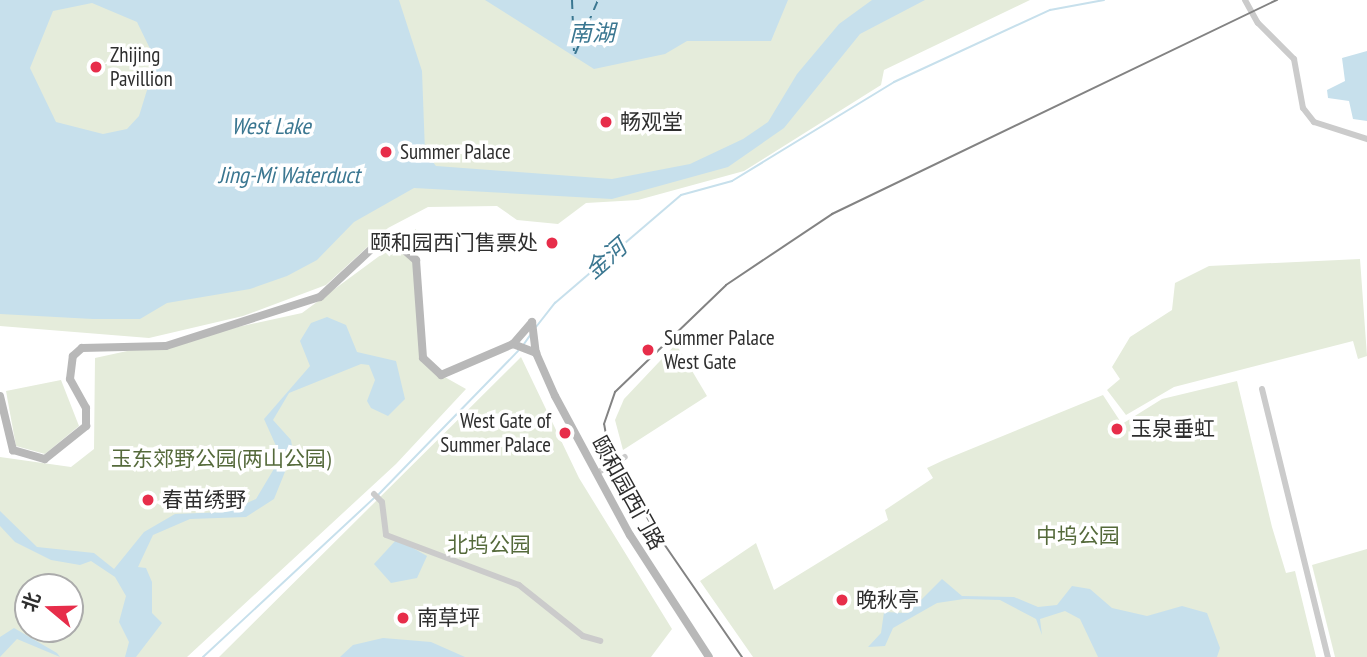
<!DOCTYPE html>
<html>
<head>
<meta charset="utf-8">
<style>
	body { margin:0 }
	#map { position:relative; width:1367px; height:657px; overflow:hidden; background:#fff; font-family:"PT Sans Narrow","Noto Sans SC",sans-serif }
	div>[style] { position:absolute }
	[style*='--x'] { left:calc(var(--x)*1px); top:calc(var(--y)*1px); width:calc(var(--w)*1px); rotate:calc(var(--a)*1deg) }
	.green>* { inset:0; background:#e5ecdb }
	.water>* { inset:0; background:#c7e0ec }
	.stream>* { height:2px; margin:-1px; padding:0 1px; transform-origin:1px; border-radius:1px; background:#c7e0ec }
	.ferry>* { height:2px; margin-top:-1px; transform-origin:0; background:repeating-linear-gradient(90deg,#3b7791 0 9px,transparent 0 16px) }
	.street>* { height:6px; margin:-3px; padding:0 3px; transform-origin:3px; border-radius:3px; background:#cbcbcb }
	.secondary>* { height:8px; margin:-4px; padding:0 4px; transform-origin:4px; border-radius:4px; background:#b8b8b8 }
	.tram>* { height:2px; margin:-1px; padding:0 1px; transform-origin:1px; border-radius:1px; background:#838383 }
	.dots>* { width:19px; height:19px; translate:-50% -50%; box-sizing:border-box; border:4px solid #fff; border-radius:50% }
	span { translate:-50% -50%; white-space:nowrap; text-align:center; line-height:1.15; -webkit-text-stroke:7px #fff; paint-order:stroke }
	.poi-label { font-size:21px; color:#2e2e2e }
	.left { translate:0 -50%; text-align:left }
	.right { translate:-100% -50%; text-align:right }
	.park-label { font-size:21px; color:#556a3b }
	.street-label { font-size:21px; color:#2e2e2e }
	.water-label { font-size:23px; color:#3b7791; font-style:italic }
	.north { position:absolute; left:14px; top:573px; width:70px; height:70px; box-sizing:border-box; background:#fff; border:2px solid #ababab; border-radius:50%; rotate:289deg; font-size:19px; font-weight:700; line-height:28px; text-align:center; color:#2e2e2e }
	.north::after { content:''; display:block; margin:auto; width:24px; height:32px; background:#e72d4a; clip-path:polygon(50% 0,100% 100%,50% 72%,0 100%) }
</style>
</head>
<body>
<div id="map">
	<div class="green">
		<div style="clip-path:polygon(0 0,1030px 0,884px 70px,881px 85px,744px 171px,638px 200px,586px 203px,558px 224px,517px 220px,497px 206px,428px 207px,388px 228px,326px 285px,243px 316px,149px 338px,0 326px)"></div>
		<div style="clip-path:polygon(evenodd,416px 229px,427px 367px,466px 389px,396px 464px,187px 657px,0 657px,0 457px,71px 467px,94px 449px,95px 358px,302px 313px,416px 229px,28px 587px,70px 587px,70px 629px,28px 629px,28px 587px)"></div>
		<div style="clip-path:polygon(1360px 259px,1367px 356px,1358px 359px,1353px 341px,1174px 387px,1126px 415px,1107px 390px,1120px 379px,1112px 367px,1130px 337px,1172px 310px,1175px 283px,1209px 266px)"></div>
		<div style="clip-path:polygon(676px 344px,707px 396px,623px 450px,615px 420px,624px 399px)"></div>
		<div style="clip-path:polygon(521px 357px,579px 478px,672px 629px,651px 657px,219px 657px)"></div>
		<div style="clip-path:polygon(61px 380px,79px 426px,45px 454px,16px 446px,6px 391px)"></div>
		<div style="clip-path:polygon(1237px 381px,1272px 527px,1286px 573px,1295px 571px,1316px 657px,753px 657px,700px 581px,756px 543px,774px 590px,888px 520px,885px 510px,933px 478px,927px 468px,944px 460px,1103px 395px,1122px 424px,1162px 399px)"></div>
		<div style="clip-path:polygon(1367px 549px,1367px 657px,1335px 657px,1312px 565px)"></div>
	</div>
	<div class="water">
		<div style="clip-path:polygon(evenodd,0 0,399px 0,422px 71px,425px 152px,436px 166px,612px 179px,690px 164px,743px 139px,768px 122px,797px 74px,839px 24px,872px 0,925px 0,860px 34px,784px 128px,728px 167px,612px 199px,414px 188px,354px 222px,317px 260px,287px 276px,250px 289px,167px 303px,140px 319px,93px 319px,0 314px,0 0,92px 3px,137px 22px,156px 61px,139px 116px,127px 129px,103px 134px,56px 122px,30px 68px,53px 11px,92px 3px)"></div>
		<div style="clip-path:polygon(485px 0,788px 0,771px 41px,687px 41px,665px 54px,594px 69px)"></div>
		<div style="clip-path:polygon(1367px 51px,1367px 121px,1353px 119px,1349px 101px,1328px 98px,1327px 90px,1345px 81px,1342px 58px)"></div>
		<div style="clip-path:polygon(327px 317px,346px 325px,357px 352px,396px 361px,405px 399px,388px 416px,371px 408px,367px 401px,375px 380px,369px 365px,361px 364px,289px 393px,273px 420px,291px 440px,293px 452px,274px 499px,246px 517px,190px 519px,153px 535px,138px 567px,146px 568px,152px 582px,152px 613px,162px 623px,136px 657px,125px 657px,129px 642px,119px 622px,126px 596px,115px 577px,91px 561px,80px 565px,51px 560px,15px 542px,0 526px,0 511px,37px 547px,94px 553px,114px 569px,144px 532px,175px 514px,226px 512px,256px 499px,281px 457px,264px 419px,310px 366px,300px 341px,311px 323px)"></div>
		<div style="clip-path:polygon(397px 539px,427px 556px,417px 578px,391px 583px,374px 564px)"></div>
		<div style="clip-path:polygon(942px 579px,962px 596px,1014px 597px,1038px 607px,1057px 605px,1072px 586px,1090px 589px,1112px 608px,1147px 616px,1182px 606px,1207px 613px,1220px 648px,1217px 657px,1098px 657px,1080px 619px,1065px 611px,1040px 619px,1042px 635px,1036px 619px,1000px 600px,964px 599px,937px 603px,893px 628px,885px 646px,868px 647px,881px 633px,884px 612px,908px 613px)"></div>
		<div style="clip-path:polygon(14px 628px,57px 653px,60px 657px,17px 639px,0 657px,0 637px)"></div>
		<div style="clip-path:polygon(383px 638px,431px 642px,465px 657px,340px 657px,353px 645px)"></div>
	</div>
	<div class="stream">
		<div style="--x:536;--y:327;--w:31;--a:-52"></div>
		<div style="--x:555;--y:303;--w:166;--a:-40.6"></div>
		<div style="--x:681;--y:195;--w:53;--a:-15.4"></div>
		<div style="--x:732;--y:181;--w:190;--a:-31.4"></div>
		<div style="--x:894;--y:82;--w:172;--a:-24.8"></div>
		<div style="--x:1050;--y:10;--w:55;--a:-10.5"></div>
		<div style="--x:524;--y:344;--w:12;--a:-55"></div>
		<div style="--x:378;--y:495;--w:201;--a:-45.8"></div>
		<div style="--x:203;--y:657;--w:233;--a:-42.9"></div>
	</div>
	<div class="ferry">
		<div style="--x:572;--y:0;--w:51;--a:87.8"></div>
		<div style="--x:575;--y:54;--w:59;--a:-66.9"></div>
	</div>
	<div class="street">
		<div style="--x:1245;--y:0;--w:26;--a:61"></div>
		<div style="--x:1258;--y:23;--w:51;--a:45"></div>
		<div style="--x:1294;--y:59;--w:50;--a:79.6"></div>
		<div style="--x:1303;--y:108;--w:18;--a:52"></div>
		<div style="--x:1314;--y:122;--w:56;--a:17.8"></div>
		<div style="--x:1262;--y:389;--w:276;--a:76.2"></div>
		<div style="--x:597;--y:473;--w:32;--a:-30"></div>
		<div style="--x:374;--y:494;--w:11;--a:45"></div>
		<div style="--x:382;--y:502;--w:33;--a:83"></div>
		<div style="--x:386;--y:535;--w:142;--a:20.6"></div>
		<div style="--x:519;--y:585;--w:82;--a:38.6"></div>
		<div style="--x:583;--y:636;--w:18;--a:16"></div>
	</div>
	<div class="secondary">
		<div style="--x:532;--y:322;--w:31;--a:83"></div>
		<div style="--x:536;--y:353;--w:47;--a:66.2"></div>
		<div style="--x:555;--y:396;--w:158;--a:61.7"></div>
		<div style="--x:630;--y:535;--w:145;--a:57.1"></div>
		<div style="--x:513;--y:344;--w:25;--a:21"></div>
		<div style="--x:0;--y:396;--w:56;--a:76.5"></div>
		<div style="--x:13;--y:450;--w:33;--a:16"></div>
		<div style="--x:45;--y:459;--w:53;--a:-38.8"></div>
		<div style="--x:86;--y:426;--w:18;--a:-90"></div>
		<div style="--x:86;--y:408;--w:33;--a:-119"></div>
		<div style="--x:70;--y:379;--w:23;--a:-83"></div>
		<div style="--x:73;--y:356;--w:12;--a:-42"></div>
		<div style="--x:82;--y:348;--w:84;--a:-1.4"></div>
		<div style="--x:166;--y:346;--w:162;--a:-17.7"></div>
		<div style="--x:320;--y:297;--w:79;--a:-43"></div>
		<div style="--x:378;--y:243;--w:17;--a:-3"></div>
		<div style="--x:395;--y:242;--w:28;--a:41"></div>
		<div style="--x:416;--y:260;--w:98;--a:85.9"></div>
		<div style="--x:423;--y:358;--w:25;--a:43"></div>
		<div style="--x:441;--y:375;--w:78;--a:-23.3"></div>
		<div style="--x:513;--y:344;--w:29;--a:-49"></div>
	</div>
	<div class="tram">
		<div style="--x:742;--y:657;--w:157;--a:-124.6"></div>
		<div style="--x:653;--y:528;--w:94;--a:-118.8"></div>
		<div style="--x:608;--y:446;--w:22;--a:-100"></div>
		<div style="--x:604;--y:424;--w:34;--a:-71"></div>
		<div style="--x:615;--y:392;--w:154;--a:-43.9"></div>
		<div style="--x:726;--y:285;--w:128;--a:-33.8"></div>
		<div style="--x:832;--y:214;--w:494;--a:-25.7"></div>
	</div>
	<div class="dots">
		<div style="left:96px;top:67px;background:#e72d4a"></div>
		<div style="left:606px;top:122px;background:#e72d4a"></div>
		<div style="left:386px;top:152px;background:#e72d4a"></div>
		<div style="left:552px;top:243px;background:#e72d4a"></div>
		<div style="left:648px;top:350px;background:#e72d4a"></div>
		<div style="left:1117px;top:429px;background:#e72d4a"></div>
		<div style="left:565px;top:433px;background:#e72d4a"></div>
		<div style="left:148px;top:500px;background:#e72d4a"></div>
		<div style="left:842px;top:600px;background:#e72d4a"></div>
		<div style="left:403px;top:618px;background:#e72d4a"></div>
	</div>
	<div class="poi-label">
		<span class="left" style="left:110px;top:67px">Zhijing<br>Pavillion</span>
		<span class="left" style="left:620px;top:122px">畅观堂</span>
		<span class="left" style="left:400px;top:152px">Summer Palace</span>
		<span class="right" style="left:538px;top:243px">颐和园西门售票处</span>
		<span class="left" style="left:664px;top:350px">Summer Palace<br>West Gate</span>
		<span class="right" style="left:551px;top:433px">West Gate of<br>Summer Palace</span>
		<span class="left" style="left:1131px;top:429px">玉泉垂虹</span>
		<span class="left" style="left:162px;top:500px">春苗绣野</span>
		<span class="left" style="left:856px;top:600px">晚秋亭</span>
		<span class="left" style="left:417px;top:618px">南草坪</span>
	</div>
	<div class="park-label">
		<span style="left:221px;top:459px">玉东郊野公园(两山公园)</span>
		<span style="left:1078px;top:536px">中坞公园</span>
		<span style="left:489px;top:545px">北坞公园</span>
	</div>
	<div class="street-label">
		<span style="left:628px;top:493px;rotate:61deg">颐和园西门路</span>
	</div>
	<div class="water-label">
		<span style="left:592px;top:33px">南湖</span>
		<span style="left:271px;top:126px">West Lake</span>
		<span style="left:289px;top:175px">Jing-Mi Waterduct</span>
		<span style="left:606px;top:259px;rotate:-41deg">金河</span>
	</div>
	<div class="north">北</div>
</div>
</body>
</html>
